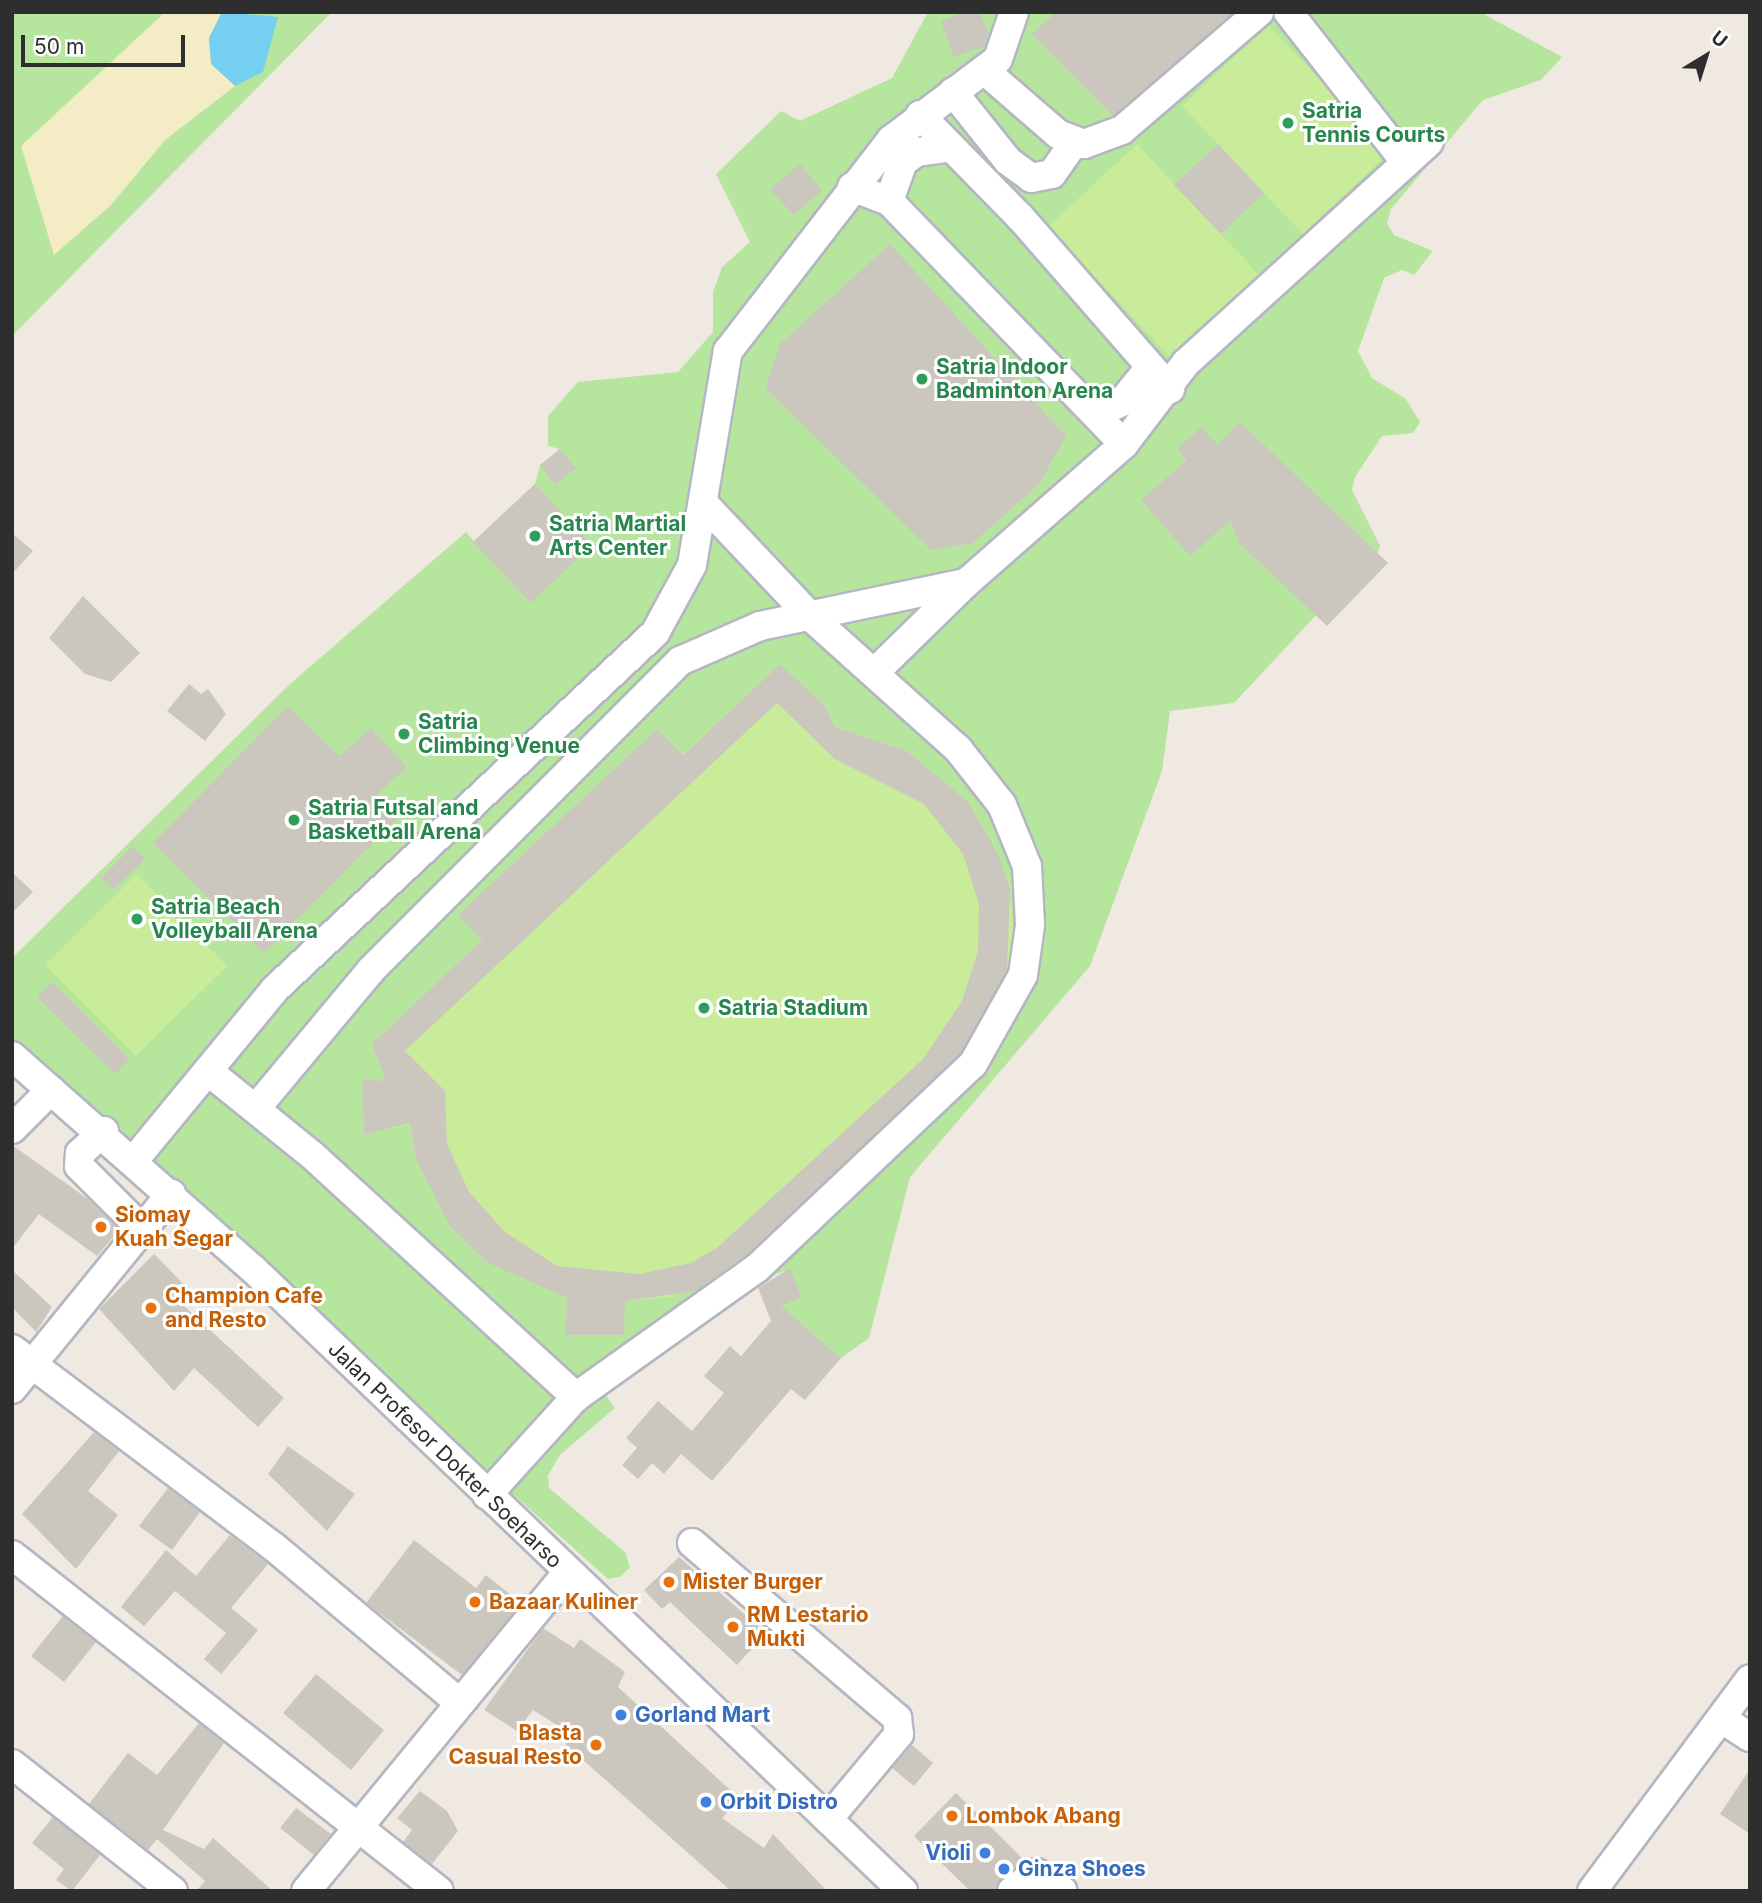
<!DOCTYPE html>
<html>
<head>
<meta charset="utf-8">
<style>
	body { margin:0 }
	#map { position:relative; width:1762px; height:1903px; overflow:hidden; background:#efe9e1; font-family:Inter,sans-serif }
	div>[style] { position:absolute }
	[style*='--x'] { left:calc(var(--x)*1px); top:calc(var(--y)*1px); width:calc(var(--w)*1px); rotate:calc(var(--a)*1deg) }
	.green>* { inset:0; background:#b6e59e }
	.sand>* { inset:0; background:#f3ecc5 }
	.pitch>* { inset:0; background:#c9ec9a }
	.water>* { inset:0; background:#75cff0 }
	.building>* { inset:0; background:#cbc7bf }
	.roads { filter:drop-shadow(2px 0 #b4b7c1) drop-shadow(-2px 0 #b4b7c1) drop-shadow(0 2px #b4b7c1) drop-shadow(0 -2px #b4b7c1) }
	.minor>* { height:28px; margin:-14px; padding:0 14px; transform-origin:14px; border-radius:14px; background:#fff }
	.dots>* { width:19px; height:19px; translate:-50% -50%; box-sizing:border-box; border:4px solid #fff; border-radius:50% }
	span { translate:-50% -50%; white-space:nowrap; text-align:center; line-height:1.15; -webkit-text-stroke:6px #fff; paint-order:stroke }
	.leisure-label { font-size:21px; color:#27864d; font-weight:700 }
	.left { translate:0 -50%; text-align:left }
	.food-label { font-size:21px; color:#c56008; font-weight:700 }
	.right { translate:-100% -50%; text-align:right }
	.street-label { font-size:21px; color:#2e2e2e }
	.shop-label { font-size:21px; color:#366cbe; font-weight:700 }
	.frame { position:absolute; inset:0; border:14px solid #2e2e2e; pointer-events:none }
	.north { position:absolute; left:1671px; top:21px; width:70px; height:70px; -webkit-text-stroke:5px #fff; paint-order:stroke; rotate:38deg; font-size:19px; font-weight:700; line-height:28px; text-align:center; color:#2e2e2e }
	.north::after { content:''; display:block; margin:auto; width:24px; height:32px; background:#2e2e2e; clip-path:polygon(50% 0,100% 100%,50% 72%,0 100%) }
	.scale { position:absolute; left:21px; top:35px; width:164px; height:32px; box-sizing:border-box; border:4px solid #2e2e2e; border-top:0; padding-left:9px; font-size:21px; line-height:24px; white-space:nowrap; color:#2e2e2e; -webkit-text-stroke:5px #fff; paint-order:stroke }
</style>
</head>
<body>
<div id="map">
	<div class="green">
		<div style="clip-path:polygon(12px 12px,332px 12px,12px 336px)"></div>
		<div style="clip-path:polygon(1480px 12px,1562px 57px,1541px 80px,1483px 100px,1391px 209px,1387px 223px,1394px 235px,1433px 251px,1414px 275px,1402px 270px,1384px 278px,1358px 351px,1372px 378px,1406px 399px,1420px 422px,1413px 433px,1382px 436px,1355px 477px,1352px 490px,1380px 546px,1373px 565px,1350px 579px,1234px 703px,1170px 711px,1162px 771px,1090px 966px,910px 1177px,869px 1338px,841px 1358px,798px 1321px,767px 1311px,802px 1297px,790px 1269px,755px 1282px,604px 1393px,615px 1408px,560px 1455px,548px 1475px,549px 1488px,625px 1552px,630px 1567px,620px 1577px,608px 1579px,514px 1495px,505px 1508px,12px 1051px,12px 958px,291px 683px,466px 532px,474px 541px,535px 484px,540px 465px,560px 449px,548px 446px,548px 416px,578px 382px,678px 372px,713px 332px,713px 292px,722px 267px,750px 242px,716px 174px,781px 111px,800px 121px,892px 78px,928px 12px)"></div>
	</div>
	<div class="sand">
		<div style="clip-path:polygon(165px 12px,222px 12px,209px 38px,235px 86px,165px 140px,110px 206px,54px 255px,21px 146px)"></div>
	</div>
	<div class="pitch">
		<div style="clip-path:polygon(1268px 25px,1389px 153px,1303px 234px,1182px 106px)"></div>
		<div style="clip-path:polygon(1137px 144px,1259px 275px,1170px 357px,1048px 227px)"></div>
		<div style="clip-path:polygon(780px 664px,825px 706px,835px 727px,907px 751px,968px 802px,998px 854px,1010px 890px,1014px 939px,1003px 992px,972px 1051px,725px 1280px,670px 1297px,625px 1301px,624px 1335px,565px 1335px,567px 1298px,488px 1263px,450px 1226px,416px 1160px,410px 1124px,364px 1135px,362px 1079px,386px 1081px,372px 1044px,482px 940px,458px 915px,657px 729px,683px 754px)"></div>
		<div style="clip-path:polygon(137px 874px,227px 966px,136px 1056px,45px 965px)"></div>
	</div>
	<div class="water">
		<div style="clip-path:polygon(222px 12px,278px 17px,263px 72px,235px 86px,211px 64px,209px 38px)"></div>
	</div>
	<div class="building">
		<div style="clip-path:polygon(965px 12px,980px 12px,989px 35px,985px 46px,954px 57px,941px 21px)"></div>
		<div style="clip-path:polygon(1056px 12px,1233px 12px,1113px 116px,1032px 34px)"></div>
		<div style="clip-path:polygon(1218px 144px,1264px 193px,1221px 234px,1174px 185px)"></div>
		<div style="clip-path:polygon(800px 164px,822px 191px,793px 215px,770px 189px)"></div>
		<div style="clip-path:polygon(890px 244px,1066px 436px,1039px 484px,973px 543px,931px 550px,765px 388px,780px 344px)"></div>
		<div style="clip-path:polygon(1240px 422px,1388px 563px,1327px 626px,1239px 543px,1231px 520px,1190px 556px,1141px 500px,1187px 460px,1177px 449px,1201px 427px,1218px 445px)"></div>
		<div style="clip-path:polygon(560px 449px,576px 468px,555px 484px,540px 465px)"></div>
		<div style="clip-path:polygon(535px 484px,592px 545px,531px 603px,473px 542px)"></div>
		<div style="clip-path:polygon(12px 533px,33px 551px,12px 574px)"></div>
		<div style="clip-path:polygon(83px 596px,140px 653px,111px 682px,85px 674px,49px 638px)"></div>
		<div style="clip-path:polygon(evenodd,780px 664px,825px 706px,835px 727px,907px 751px,968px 802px,998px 854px,1010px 890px,1007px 970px,960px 1054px,746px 1255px,696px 1291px,625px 1301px,624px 1335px,565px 1335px,567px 1298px,488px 1263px,450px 1226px,416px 1160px,410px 1123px,364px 1135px,362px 1079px,386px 1081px,372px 1044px,482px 940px,458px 915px,657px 729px,683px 755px,780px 664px,777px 703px,835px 759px,924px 804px,963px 854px,979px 904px,978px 951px,962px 1001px,923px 1059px,718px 1247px,691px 1263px,639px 1274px,557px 1266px,505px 1232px,469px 1192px,447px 1144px,445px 1091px,405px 1051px,777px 703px)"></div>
		<div style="clip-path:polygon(189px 684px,201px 694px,208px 689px,226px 714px,205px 741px,167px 711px)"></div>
		<div style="clip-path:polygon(288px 706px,339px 756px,371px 728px,407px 767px,377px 794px,400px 816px,264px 953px,153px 843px)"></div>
		<div style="clip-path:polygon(133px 846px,145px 859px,113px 890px,101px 878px)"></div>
		<div style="clip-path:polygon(12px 872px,33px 892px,12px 913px)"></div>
		<div style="clip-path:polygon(52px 982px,130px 1059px,115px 1074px,37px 997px)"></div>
		<div style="clip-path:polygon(12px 1145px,88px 1199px,119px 1230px,97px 1256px,39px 1214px,12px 1249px)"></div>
		<div style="clip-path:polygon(154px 1254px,194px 1295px,184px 1306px,284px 1398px,258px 1427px,194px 1368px,174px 1391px,99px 1309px)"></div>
		<div style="clip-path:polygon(790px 1268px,802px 1297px,781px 1306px,841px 1358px,805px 1400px,791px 1389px,712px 1481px,681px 1454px,664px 1474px,652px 1463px,638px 1479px,622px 1465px,637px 1448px,626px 1438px,658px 1401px,692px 1431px,724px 1393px,704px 1376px,730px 1346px,741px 1356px,771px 1321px,758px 1288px)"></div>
		<div style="clip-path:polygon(12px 1270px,52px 1307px,36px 1332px,12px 1307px)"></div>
		<div style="clip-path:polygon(94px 1432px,119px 1451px,88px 1491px,118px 1515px,76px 1569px,22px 1514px)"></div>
		<div style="clip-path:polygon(288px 1446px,355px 1494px,327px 1531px,268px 1474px)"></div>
		<div style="clip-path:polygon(168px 1488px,200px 1512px,172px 1550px,139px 1526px)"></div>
		<div style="clip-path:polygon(230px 1535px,268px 1564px,231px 1608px,258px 1630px,221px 1674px,204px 1659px,226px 1633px,175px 1591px,144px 1626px,121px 1607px,166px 1550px,196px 1576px)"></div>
		<div style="clip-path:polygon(414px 1540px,476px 1588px,486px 1575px,521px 1603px,462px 1675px,366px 1603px)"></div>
		<div style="clip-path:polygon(679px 1557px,766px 1633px,737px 1665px,670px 1602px,662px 1609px,644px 1590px)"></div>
		<div style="clip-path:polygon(63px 1616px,96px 1642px,64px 1682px,31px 1656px)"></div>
		<div style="clip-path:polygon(543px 1628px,574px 1648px,580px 1639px,625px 1672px,618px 1687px,740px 1799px,722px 1818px,764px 1848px,773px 1834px,827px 1891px,731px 1891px,565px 1744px,573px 1735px,533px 1710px,517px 1731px,484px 1710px)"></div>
		<div style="clip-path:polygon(316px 1674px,384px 1730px,351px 1770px,283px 1713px)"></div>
		<div style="clip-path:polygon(199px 1723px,224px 1743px,163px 1830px,204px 1849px,213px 1838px,273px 1891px,196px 1891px,205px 1881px,157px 1839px,148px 1850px,89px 1804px,128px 1753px,157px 1775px)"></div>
		<div style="clip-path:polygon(912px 1745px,933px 1763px,914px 1786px,892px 1768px)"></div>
		<div style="clip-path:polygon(1750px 1769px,1750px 1834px,1720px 1814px)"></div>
		<div style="clip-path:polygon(420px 1791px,447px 1811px,458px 1831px,432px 1864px,403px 1842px,412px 1830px,397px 1818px)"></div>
		<div style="clip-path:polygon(956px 1793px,1025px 1861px,996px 1891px,970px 1891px,914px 1836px)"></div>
		<div style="clip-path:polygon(296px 1808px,331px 1834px,314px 1855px,280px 1828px)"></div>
		<div style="clip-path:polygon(53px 1817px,100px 1855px,72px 1891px,56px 1880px,64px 1869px,32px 1843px)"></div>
	</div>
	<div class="roads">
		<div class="minor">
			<div style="--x:1288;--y:12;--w:189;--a:51.9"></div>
			<div style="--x:984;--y:70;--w:98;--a:40.9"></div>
			<div style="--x:1058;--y:134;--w:28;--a:21"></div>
			<div style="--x:1084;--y:144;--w:40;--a:-20.2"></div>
			<div style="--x:1122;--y:130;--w:181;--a:-40.7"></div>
			<div style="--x:953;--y:92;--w:88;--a:51.4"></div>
			<div style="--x:1008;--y:161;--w:29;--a:36"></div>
			<div style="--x:1031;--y:178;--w:21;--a:-11"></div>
			<div style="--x:1052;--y:174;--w:37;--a:-55"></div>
			<div style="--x:920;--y:115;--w:144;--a:45.6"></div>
			<div style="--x:1021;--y:218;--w:227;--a:48.9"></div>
			<div style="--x:852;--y:187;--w:40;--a:21"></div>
			<div style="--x:889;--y:201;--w:338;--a:46"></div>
			<div style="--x:889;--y:201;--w:41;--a:-70.3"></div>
			<div style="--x:903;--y:162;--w:17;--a:-36"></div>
			<div style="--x:917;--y:152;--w:30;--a:-8"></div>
			<div style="--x:1096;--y:414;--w:29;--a:-25"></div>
			<div style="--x:1122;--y:402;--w:45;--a:-51.3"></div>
			<div style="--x:874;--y:673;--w:129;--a:-44.4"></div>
			<div style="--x:12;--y:1056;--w:322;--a:41.5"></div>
			<div style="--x:253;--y:1269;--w:900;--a:43.74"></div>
			<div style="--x:208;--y:1071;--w:135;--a:39"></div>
			<div style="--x:313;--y:1156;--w:357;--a:42.5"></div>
			<div style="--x:257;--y:1107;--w:178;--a:-50.2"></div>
			<div style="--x:371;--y:970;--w:437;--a:-45"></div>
			<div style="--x:680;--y:661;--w:87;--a:-23.6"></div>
			<div style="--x:760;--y:626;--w:210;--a:-11.8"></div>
			<div style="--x:966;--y:583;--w:210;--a:-41.3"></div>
			<div style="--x:1124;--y:444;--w:102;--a:-52.6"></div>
			<div style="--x:1186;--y:363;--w:328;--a:-42.3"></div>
			<div style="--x:12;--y:1129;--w:55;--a:-45"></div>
			<div style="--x:104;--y:1131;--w:33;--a:137"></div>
			<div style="--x:80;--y:1153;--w:13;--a:94"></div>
			<div style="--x:79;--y:1166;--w:91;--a:45"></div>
			<div style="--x:135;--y:1159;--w:220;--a:-50.5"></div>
			<div style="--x:275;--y:989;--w:521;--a:-43.13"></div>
			<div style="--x:655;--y:633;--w:77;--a:-61.4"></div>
			<div style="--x:692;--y:565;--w:217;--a:-80.5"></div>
			<div style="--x:728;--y:351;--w:267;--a:-52.3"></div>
			<div style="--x:891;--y:140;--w:134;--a:-37.1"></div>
			<div style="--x:998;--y:59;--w:50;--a:-71.2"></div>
			<div style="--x:12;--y:1349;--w:328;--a:37.1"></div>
			<div style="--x:274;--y:1547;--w:241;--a:40"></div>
			<div style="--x:12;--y:1389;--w:252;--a:-50.8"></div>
			<div style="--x:487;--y:1495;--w:132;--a:-47.8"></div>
			<div style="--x:576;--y:1397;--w:222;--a:-35.5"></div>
			<div style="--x:757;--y:1268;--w:297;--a:-43.4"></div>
			<div style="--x:973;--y:1064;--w:102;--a:-60.7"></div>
			<div style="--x:1023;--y:975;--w:50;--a:-82"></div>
			<div style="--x:1030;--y:925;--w:59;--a:-92.9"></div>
			<div style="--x:1027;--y:866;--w:66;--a:-112.3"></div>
			<div style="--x:1002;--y:805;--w:71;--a:-128.2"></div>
			<div style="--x:958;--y:749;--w:199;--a:-138.1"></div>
			<div style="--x:810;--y:616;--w:156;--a:-133.4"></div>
			<div style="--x:692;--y:1543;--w:270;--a:40.5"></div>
			<div style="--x:897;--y:1718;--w:16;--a:83"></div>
			<div style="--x:899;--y:1734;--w:111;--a:129.9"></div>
			<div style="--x:12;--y:1555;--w:543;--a:38.2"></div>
			<div style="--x:1722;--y:1719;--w:33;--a:33"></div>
			<div style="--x:12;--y:1764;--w:205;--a:38.3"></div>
			<div style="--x:306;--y:1891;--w:410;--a:-50.6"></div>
			<div style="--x:1012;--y:1891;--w:30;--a:-37"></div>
			<div style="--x:1036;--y:1873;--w:32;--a:34"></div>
			<div style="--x:1592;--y:1891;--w:264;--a:-53.3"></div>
		</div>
	</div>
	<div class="dots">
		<div style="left:1288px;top:123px;background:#2e9e5b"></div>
		<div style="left:922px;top:379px;background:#2e9e5b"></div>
		<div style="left:535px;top:536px;background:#2e9e5b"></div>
		<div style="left:404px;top:734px;background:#2e9e5b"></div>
		<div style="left:294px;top:820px;background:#2e9e5b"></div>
		<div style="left:137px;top:919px;background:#2e9e5b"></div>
		<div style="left:704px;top:1008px;background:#2e9e5b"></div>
		<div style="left:101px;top:1227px;background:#e8710a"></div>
		<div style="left:151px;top:1308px;background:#e8710a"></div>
		<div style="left:669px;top:1582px;background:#e8710a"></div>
		<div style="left:475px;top:1602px;background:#e8710a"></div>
		<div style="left:733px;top:1627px;background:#e8710a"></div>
		<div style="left:621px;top:1715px;background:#3f7fe0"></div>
		<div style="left:596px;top:1745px;background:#e8710a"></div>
		<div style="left:706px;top:1802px;background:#3f7fe0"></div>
		<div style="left:952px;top:1816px;background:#e8710a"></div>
		<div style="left:985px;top:1853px;background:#3f7fe0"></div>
		<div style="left:1004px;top:1869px;background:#3f7fe0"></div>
	</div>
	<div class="leisure-label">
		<span class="left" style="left:1302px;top:123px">Satria<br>Tennis Courts</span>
		<span class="left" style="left:936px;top:379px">Satria Indoor<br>Badminton Arena</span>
		<span class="left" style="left:549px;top:536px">Satria Martial<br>Arts Center</span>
		<span class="left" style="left:418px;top:734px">Satria<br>Climbing Venue</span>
		<span class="left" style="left:308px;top:820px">Satria Futsal and<br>Basketball Arena</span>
		<span class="left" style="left:151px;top:919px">Satria Beach<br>Volleyball Arena</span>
		<span class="left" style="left:718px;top:1008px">Satria Stadium</span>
	</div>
	<div class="food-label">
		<span class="left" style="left:115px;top:1227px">Siomay<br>Kuah Segar</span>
		<span class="left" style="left:165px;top:1308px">Champion Cafe<br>and Resto</span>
		<span class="left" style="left:683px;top:1582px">Mister Burger</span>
		<span class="left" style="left:489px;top:1602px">Bazaar Kuliner</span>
		<span class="left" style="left:747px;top:1627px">RM Lestario<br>Mukti</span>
		<span class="right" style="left:582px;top:1745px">Blasta<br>Casual Resto</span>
		<span class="left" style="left:966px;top:1816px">Lombok Abang</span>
	</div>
	<div class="street-label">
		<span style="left:445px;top:1455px;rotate:44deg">Jalan Profesor Dokter Soeharso</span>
	</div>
	<div class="shop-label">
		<span class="left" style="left:635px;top:1715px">Gorland Mart</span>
		<span class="left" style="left:720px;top:1802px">Orbit Distro</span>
		<span class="right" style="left:971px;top:1853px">Violi</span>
		<span class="left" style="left:1018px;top:1869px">Ginza Shoes</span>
	</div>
	<div class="frame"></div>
	<div class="north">U</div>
	<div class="scale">50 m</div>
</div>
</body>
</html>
